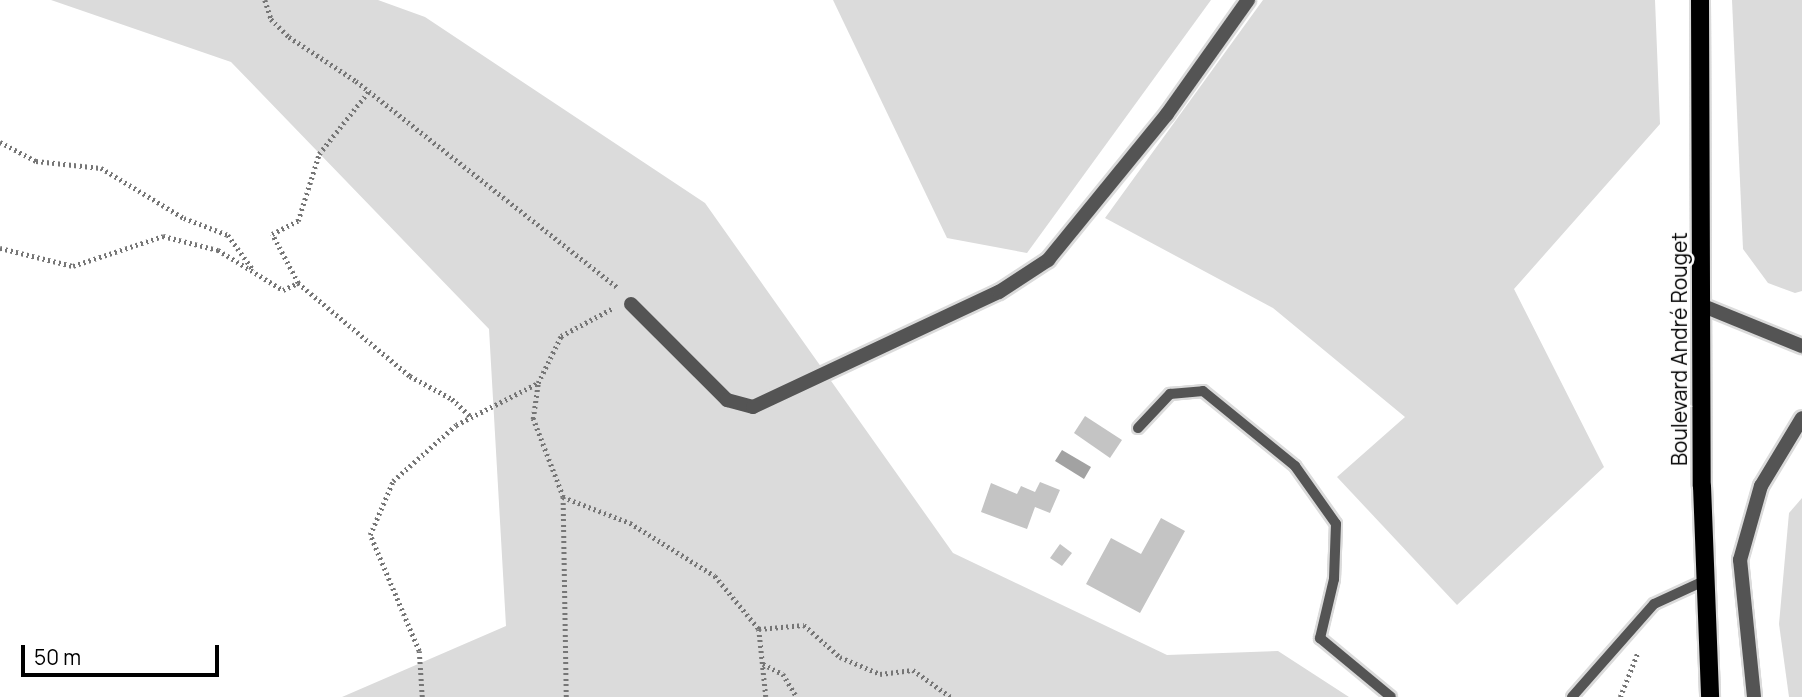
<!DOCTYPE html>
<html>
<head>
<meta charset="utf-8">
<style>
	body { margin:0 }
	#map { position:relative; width:1802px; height:697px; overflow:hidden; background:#fff; font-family:Manrope,sans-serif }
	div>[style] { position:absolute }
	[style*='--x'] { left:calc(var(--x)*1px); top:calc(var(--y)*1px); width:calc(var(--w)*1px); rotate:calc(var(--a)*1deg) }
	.green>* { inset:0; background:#dbdbdb }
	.water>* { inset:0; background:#a2a2a2 }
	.building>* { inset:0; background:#c4c4c4 }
	.path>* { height:4.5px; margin-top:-2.25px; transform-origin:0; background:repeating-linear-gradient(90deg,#767676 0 2px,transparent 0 5.5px) }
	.roads { filter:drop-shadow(2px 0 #dbdbdb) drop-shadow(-2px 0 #dbdbdb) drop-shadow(0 2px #dbdbdb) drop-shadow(0 -2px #dbdbdb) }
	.lane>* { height:10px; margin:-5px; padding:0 5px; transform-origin:5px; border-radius:5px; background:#545454 }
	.street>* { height:14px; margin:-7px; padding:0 7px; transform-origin:7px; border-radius:7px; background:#545454 }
	.primary>* { height:18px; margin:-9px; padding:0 9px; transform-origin:9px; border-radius:9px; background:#000 }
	span { translate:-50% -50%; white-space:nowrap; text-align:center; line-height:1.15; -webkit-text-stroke:5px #fff; paint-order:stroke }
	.street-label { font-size:21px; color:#000 }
	.scale { position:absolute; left:21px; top:645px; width:198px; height:32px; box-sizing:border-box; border:4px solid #000; border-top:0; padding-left:9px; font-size:21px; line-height:24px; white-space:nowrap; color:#000; -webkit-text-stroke:5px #fff; paint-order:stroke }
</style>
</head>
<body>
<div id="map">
	<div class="green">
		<div style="clip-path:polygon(51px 0,378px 0,425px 17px,705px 203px,953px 553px,1167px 655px,1278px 651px,1349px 697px,342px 697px,506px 626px,489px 329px,231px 62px)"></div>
		<div style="clip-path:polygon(833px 0,1211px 0,1027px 253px,947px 238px)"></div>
		<div style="clip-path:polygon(1263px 0,1655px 0,1660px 124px,1514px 289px,1604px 467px,1457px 605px,1337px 477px,1405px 417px,1273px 308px,1105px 218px)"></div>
		<div style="clip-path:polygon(1732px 0,1802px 0,1802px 291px,1795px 293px,1768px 283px,1743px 249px)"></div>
		<div style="clip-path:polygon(1802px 498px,1802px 697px,1789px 697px,1779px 624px,1789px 513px)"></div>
	</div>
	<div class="water">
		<div style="clip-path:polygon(1062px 450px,1091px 467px,1084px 479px,1055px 461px)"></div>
	</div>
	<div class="building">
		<div style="clip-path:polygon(1085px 416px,1122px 440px,1110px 458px,1074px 433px)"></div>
		<div style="clip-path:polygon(1040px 482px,1060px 490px,1050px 513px,1035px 507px,1027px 529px,981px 512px,991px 483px,1017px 494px,1021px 486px,1035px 492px)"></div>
		<div style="clip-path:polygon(1161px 518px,1185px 531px,1140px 613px,1086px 584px,1111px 538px,1141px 554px)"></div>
		<div style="clip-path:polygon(1060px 544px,1072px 553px,1062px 566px,1050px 558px)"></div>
	</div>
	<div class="path">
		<div style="--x:265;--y:0;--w:20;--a:72"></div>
		<div style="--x:271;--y:19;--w:25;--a:45"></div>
		<div style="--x:289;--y:37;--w:80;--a:33.3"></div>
		<div style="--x:356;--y:81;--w:335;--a:38.3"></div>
		<div style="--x:0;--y:142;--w:41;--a:27.8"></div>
		<div style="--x:36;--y:161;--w:65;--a:6.1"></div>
		<div style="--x:101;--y:168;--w:97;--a:31.1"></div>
		<div style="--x:184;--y:218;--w:47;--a:21.1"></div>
		<div style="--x:228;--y:235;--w:44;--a:54.2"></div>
		<div style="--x:0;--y:248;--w:75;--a:13.9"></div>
		<div style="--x:73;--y:266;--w:95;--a:-18.4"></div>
		<div style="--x:163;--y:236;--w:57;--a:14.3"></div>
		<div style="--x:218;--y:250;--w:76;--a:31.6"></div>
		<div style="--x:283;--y:290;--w:17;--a:-25"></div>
		<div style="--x:298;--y:283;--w:146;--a:39.7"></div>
		<div style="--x:410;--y:376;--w:48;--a:28.7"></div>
		<div style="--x:452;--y:399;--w:26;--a:43"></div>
		<div style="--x:298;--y:283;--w:55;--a:-118"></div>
		<div style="--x:272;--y:234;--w:29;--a:-27"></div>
		<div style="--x:298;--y:221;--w:70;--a:-72.6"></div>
		<div style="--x:319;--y:154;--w:80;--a:-51.6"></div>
		<div style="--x:563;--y:497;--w:72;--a:21.2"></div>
		<div style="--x:630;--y:523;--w:100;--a:31.9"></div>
		<div style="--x:715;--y:576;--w:69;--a:50.3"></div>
		<div style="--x:759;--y:629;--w:68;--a:84.1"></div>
		<div style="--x:759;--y:629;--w:45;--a:-5.1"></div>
		<div style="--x:804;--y:625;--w:48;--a:41.6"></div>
		<div style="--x:840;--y:657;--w:43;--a:23"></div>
		<div style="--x:880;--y:674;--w:33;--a:-7"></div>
		<div style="--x:913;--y:670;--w:47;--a:35.4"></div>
		<div style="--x:763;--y:664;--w:22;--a:27"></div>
		<div style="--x:783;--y:674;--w:27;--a:59"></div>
		<div style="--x:422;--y:697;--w:46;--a:-93.7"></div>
		<div style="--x:419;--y:651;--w:126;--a:-112.9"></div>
		<div style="--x:370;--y:535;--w:59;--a:-66.9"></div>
		<div style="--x:393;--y:481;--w:84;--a:-41.6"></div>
		<div style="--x:456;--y:425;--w:92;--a:-27.1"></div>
		<div style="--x:566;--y:697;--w:200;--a:-90.9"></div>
		<div style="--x:563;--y:497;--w:84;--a:-111"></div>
		<div style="--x:533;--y:419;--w:36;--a:-82"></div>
		<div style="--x:538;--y:383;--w:52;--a:-63.9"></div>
		<div style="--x:561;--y:336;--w:59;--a:-28.3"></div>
		<div style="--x:1620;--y:697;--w:48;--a:-68.2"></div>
	</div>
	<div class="roads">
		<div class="lane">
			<div style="--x:1138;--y:428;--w:47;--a:-46.7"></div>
			<div style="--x:1170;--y:394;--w:33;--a:-5"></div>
			<div style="--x:1203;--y:391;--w:119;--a:39.2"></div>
			<div style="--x:1295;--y:466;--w:71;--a:54.7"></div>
			<div style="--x:1336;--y:524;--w:55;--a:92.1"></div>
			<div style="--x:1334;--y:579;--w:61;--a:103.3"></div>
			<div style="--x:1320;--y:638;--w:92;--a:39.7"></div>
			<div style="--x:1572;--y:697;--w:124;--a:-48.6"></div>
			<div style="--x:1654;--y:604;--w:55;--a:-24.7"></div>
		</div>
		<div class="street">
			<div style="--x:631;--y:304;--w:136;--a:45"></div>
			<div style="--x:727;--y:400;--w:27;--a:15"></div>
			<div style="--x:753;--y:407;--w:272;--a:-25.1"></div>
			<div style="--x:999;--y:292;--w:59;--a:-33.1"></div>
			<div style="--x:1048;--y:260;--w:188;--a:-50.8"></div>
			<div style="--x:1167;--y:114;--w:140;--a:-54.6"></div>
			<div style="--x:1701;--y:305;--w:109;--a:22.1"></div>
			<div style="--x:1754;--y:697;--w:138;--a:-95.8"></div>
			<div style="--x:1740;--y:560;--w:77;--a:-74.2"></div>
			<div style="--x:1761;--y:486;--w:79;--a:-58.9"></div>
		</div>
		<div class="primary">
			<div style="--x:1700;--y:0;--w:486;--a:89.8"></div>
			<div style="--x:1702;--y:486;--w:211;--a:87.8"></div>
		</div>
	</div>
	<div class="street-label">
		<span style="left:1679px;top:349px;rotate:-90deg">Boulevard André Rouget</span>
	</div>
	<div class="scale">50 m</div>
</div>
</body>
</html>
